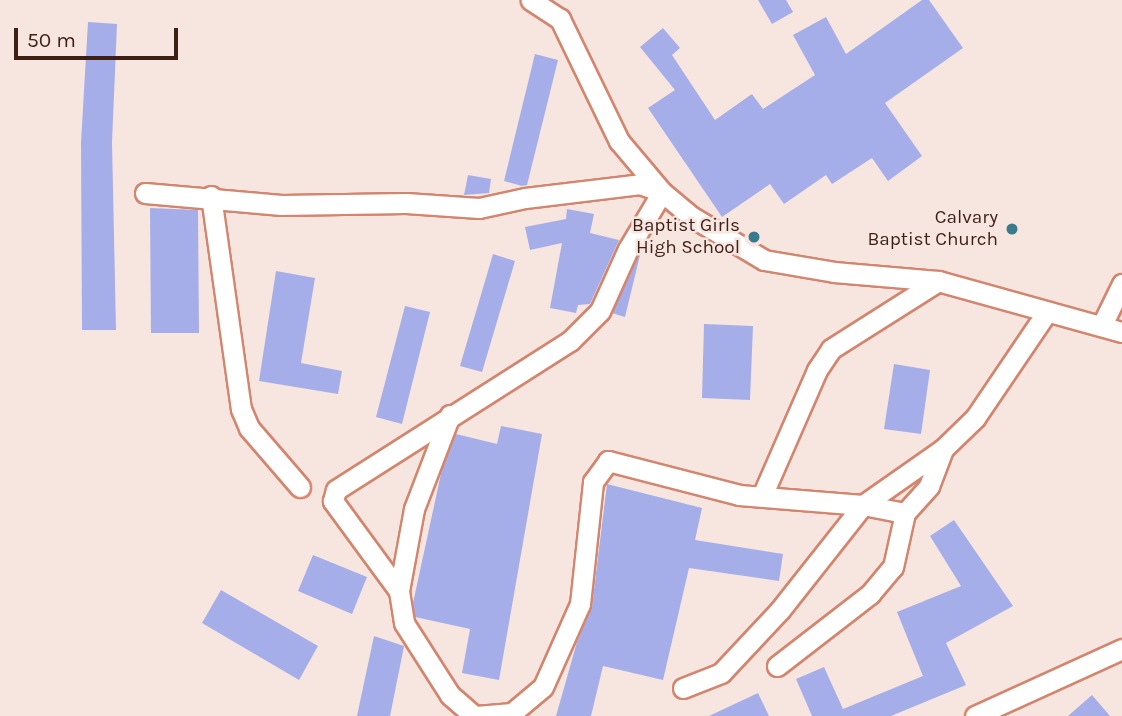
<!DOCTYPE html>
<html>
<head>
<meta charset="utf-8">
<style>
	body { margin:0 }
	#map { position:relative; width:1122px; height:716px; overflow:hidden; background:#f7e6e0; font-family:Karla,sans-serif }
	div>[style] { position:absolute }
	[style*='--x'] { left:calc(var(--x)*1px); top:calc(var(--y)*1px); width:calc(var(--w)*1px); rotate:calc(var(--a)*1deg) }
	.building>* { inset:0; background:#a5aee9 }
	.roads { filter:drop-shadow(2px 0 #d3856e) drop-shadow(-2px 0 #d3856e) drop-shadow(0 2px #d3856e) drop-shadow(0 -2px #d3856e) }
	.minor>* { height:19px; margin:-9.5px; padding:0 9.5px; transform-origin:9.5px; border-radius:9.5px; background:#fff }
	.dots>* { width:19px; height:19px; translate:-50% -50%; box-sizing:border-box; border:4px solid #f7e6e0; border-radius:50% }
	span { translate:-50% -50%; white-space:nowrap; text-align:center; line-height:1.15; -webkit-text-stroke:5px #f7e6e0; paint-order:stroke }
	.poi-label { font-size:19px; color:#3e1f15 }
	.right { translate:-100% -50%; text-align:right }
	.scale { position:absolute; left:14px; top:28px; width:164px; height:32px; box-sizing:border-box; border:4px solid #3e1f15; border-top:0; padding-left:9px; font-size:21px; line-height:24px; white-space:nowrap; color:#3e1f15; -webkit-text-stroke:5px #f7e6e0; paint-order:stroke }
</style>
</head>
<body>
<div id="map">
	<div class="building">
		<div style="clip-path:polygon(758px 0,786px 0,793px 12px,772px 24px)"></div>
		<div style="clip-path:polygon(922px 0,929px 0,963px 48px,885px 103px,922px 156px,888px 181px,872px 158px,832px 184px,826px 175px,784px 204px,770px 184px,722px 217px,648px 108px,675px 90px,640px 47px,663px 28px,680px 48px,672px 55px,715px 120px,752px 94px,763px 109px,815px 75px,793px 35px,826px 17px,846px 54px)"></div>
		<div style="clip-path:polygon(88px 22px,117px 24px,112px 142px,116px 330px,82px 330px,81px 142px)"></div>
		<div style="clip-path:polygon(535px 54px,558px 60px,527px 185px,522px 186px,504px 181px)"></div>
		<div style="clip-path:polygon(468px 175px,491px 179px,489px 193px,464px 195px)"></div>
		<div style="clip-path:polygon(150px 208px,198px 210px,199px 333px,151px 333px)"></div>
		<div style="clip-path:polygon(567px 209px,594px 214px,590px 233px,619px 240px,590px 304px,578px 305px,576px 313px,550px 308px,562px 243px,530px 250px,525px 227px,566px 219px)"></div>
		<div style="clip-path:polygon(641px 251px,625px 317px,612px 313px,639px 255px)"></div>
		<div style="clip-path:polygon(493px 254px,515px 261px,482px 372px,460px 366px)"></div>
		<div style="clip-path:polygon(276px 271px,315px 278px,301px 363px,342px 371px,338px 394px,259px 381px)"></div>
		<div style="clip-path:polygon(405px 306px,430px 312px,402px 424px,376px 417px)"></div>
		<div style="clip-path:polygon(704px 324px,753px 326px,750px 400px,702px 398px)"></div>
		<div style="clip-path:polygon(894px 364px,930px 370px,921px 434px,884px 429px)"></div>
		<div style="clip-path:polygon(501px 426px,542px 434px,499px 680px,462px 673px,470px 629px,415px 617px,413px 603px,442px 469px,456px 434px,497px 444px)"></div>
		<div style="clip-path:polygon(607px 484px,702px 508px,695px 540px,783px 554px,779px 581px,689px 568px,663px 680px,603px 666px,591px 716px,556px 716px,577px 642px,592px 606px)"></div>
		<div style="clip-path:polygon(954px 520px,1013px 606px,946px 643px,966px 685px,891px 716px,812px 716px,796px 679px,824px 667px,843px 709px,923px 676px,897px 612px,961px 586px,930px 536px)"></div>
		<div style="clip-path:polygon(313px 555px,367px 577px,352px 614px,298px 591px)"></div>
		<div style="clip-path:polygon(221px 590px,318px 646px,299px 680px,202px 623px)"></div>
		<div style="clip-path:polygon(374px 636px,404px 646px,390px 716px,357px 716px)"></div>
		<div style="clip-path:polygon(758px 693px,769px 716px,709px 716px)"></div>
		<div style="clip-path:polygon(1092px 695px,1110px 716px,1068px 716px)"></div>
	</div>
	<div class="roads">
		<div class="minor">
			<div style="--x:145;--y:193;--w:137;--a:5"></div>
			<div style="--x:281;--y:205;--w:125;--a:-0.9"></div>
			<div style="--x:406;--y:203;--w:73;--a:3.9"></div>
			<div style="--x:479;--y:208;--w:47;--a:-12.3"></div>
			<div style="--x:525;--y:198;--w:116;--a:-6.9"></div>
			<div style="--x:640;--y:184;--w:23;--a:20"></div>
			<div style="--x:662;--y:192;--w:39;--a:40"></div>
			<div style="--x:692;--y:217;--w:84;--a:30.8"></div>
			<div style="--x:764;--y:260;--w:71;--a:9.7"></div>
			<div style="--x:834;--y:272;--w:104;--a:4.9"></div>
			<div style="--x:938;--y:281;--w:191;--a:15.5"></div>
			<div style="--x:211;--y:196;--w:215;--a:82"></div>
			<div style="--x:241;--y:409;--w:21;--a:67"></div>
			<div style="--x:249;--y:428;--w:78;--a:49.2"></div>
			<div style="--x:1102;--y:325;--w:46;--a:-64"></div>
			<div style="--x:450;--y:415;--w:101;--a:111"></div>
			<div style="--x:414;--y:509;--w:83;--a:100.4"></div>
			<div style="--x:399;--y:591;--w:32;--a:81"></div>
			<div style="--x:404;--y:623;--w:85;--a:57.4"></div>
			<div style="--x:450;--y:695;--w:32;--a:41"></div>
			<div style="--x:762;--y:496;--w:137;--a:-66.4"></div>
			<div style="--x:817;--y:370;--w:25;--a:-56"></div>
			<div style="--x:831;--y:349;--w:127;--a:-32.4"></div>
			<div style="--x:399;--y:591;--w:112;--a:-126.3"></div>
			<div style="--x:333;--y:501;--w:11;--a:-75"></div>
			<div style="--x:336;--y:490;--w:277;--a:-32.5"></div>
			<div style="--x:570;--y:341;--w:42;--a:-45"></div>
			<div style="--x:600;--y:311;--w:68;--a:-65.7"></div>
			<div style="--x:628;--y:249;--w:66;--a:-59.2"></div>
			<div style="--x:662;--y:192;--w:67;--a:-130.1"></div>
			<div style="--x:619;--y:141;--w:136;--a:-115.8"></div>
			<div style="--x:560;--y:19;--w:35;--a:-147"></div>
			<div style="--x:777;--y:666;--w:118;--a:-37.7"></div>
			<div style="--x:870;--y:594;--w:35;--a:-50"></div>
			<div style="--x:893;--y:567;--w:55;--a:-77.5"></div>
			<div style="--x:905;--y:513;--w:36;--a:-48"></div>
			<div style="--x:929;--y:486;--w:40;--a:-69"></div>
			<div style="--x:683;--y:688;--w:41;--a:-21.5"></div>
			<div style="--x:721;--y:673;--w:86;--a:-46.9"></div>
			<div style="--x:780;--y:610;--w:134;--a:-51.7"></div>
			<div style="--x:863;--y:505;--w:43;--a:10.8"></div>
			<div style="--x:476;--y:716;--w:36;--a:-5"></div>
			<div style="--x:512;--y:713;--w:40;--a:-40"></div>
			<div style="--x:543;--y:687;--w:91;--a:-66"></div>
			<div style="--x:580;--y:604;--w:123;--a:-83.9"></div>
			<div style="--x:593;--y:482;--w:26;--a:-54"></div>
			<div style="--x:608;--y:461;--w:135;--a:14.5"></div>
			<div style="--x:739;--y:495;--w:124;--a:4.6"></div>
			<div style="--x:863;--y:505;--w:98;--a:-35"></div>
			<div style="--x:943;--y:449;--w:45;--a:-44.1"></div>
			<div style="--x:975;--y:418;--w:127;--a:-55.9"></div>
			<div style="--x:975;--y:716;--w:162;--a:-24.5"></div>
		</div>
	</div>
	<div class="dots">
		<div style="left:1012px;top:229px;background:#397b8d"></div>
		<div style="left:754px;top:237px;background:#397b8d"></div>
	</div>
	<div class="poi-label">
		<span class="right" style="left:998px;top:229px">Calvary<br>Baptist Church</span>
		<span class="right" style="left:740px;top:237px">Baptist Girls<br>High School</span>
	</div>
	<div class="scale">50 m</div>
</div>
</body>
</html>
